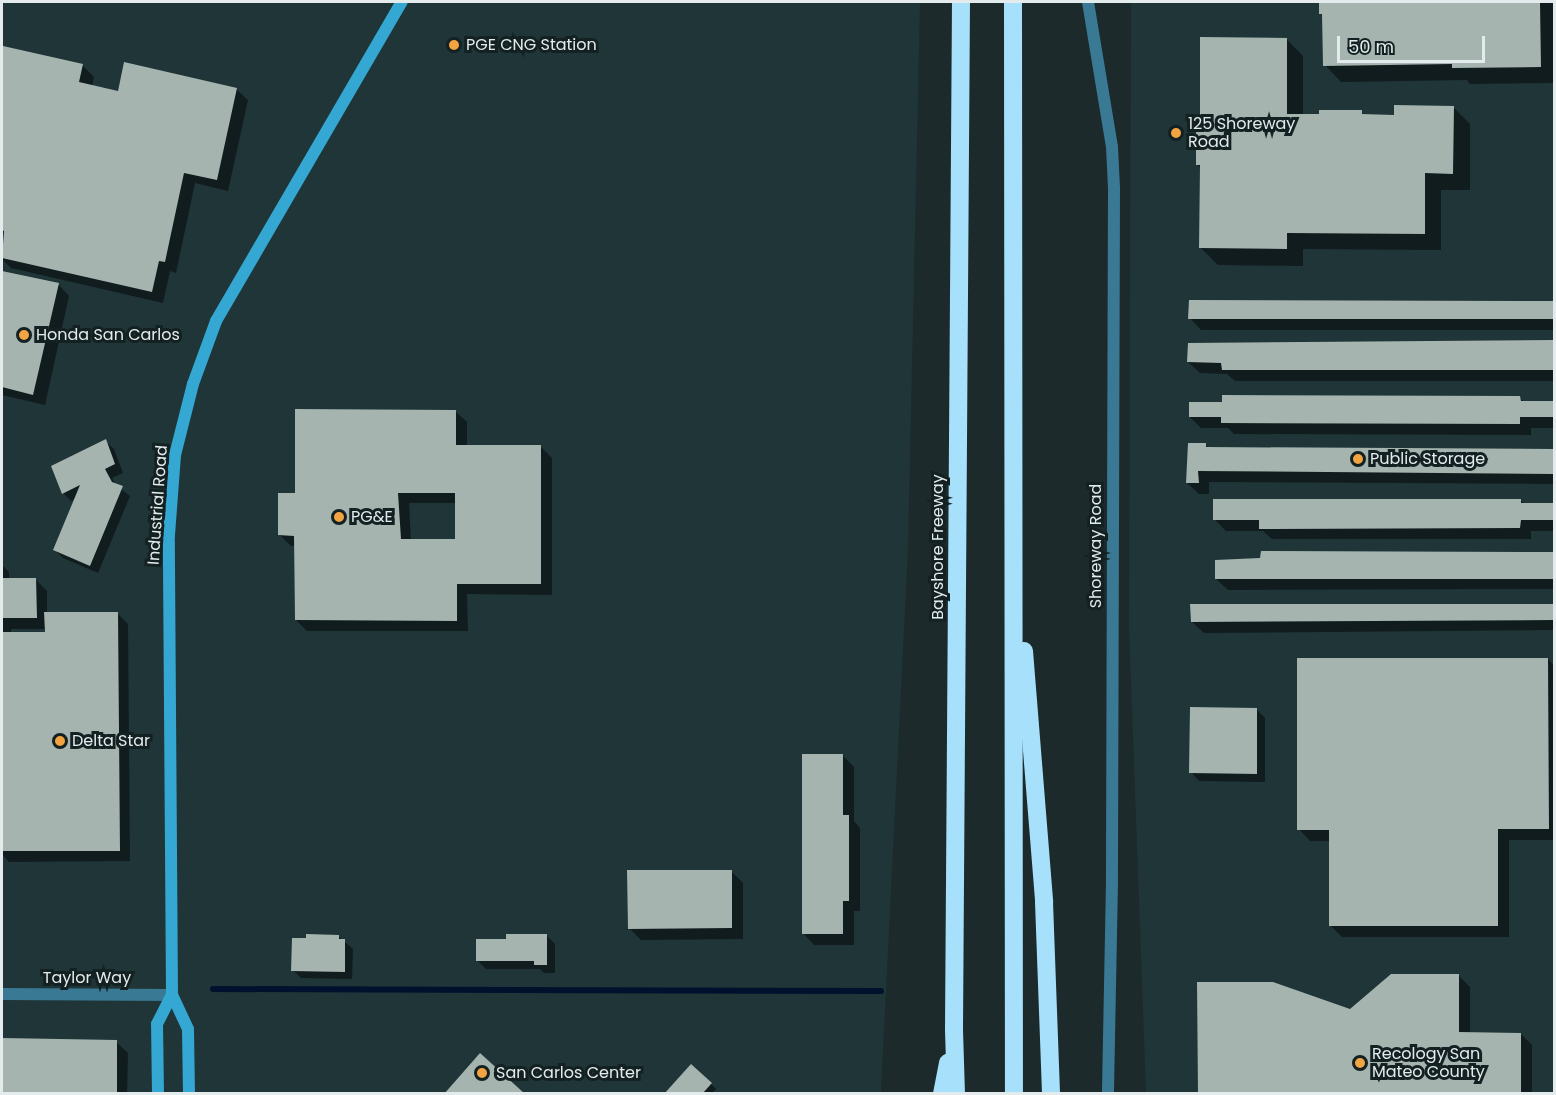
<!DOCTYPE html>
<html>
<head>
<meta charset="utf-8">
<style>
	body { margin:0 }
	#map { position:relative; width:1556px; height:1095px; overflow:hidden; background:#1d2a2b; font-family:Poppins,sans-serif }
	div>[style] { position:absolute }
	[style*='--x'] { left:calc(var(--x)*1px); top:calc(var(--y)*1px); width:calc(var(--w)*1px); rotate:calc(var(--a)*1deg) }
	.built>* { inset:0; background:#1f3537 }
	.shadow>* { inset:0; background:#0007 }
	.stream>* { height:6px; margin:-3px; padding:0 3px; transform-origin:3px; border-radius:3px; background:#00112e }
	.building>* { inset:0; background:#a5b4af }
	.minor>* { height:12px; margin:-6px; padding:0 6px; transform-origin:6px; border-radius:6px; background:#397994 }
	.tertiary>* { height:12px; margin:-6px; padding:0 6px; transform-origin:6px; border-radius:6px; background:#397994 }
	.secondary>* { height:12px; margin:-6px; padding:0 6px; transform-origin:6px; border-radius:6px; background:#34a7d2 }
	.motorway>* { height:18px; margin:-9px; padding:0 9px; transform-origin:9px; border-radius:9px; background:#a7e0fa }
	.dots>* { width:16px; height:16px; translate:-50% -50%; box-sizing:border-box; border:3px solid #142122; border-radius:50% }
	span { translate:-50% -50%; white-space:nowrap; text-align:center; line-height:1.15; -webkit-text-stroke:6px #142122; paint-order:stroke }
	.poi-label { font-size:16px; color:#e3ebec }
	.left { translate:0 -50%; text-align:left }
	.street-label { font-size:16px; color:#e3ebec }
	.frame { position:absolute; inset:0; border:3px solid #e3ebec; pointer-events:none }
	.scale { position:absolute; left:1337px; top:36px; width:148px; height:27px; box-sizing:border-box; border:3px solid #e3ebec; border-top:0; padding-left:8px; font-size:18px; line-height:21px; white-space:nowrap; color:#e3ebec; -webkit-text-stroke:4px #142122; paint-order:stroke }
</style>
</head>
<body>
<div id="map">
	<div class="built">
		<div style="clip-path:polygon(2px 2px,920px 2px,908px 549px,881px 1093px,2px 1094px)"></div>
		<div style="clip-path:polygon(1131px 2px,1554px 2px,1554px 1093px,1146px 1093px,1129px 627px)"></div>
	</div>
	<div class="shadow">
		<div style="clip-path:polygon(1322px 2px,1554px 2px,1554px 83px,1470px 84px,1467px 80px,1341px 82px,1325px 65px)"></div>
		<div style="clip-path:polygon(1286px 39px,1303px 56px,1303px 115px,1361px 112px,1365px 116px,1396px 116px,1453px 107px,1470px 124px,1470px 190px,1441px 190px,1441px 250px,1303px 249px,1303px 266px,1218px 265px,1201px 248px,1201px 168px,1197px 164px,1202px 123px)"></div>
		<div style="clip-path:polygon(4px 48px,83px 66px,94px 77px,92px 87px,119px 93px,236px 89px,248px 100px,228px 191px,195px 183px,176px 273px,170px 271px,163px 303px,11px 268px,2px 259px,4px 239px,2px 238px,2px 59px)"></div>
		<div style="clip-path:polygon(2px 272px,58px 284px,69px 296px,45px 405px,2px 395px)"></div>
		<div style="clip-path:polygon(1191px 302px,1554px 302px,1554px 330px,1201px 330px,1190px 318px)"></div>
		<div style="clip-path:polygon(1554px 341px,1554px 381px,1235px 381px,1227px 374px,1200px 373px,1188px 362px,1189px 345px)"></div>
		<div style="clip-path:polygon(1520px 398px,1524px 402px,1554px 402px,1554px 428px,1531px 428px,1531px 435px,1234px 434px,1228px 428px,1201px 428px,1190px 417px,1224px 403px)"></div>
		<div style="clip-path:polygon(evenodd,455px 411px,467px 422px,467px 447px,541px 447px,552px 458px,552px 595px,467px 594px,468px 631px,307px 631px,296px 620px,296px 546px,291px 546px,280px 535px,296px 494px,455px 411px,409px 503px,457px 503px,457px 541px,411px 541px,409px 503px)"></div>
		<div style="clip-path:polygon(105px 441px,114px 449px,123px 473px,112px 478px,116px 485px,130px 496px,98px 573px,63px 558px,55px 550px,76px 499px,71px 501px,63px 493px)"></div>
		<div style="clip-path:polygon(1205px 445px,1209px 448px,1554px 450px,1554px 484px,1209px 482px,1209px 494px,1199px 494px,1187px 483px)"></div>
		<div style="clip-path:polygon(1520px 500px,1525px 504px,1554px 504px,1554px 531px,1531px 531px,1531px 539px,1272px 539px,1263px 531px,1226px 531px,1215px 520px)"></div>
		<div style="clip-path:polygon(1262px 553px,1554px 554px,1554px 589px,1228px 590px,1216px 579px,1262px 560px)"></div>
		<div style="clip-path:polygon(evenodd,2px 565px,9px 572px,9px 580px,36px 580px,47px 591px,47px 613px,117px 613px,128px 624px,130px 861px,9px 862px,2px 854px,2px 565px,11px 629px,46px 629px,46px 633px,11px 633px,11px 629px)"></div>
		<div style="clip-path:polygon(1191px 605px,1554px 605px,1554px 630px,1204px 633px,1192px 622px)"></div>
		<div style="clip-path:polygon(1548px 659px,1554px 666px,1554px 840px,1509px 840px,1509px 937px,1342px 937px,1331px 926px,1330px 841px,1310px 841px,1299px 829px)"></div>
		<div style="clip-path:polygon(1257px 710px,1265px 718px,1265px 782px,1199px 781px,1191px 772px)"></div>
		<div style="clip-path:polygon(843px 756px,854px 767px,854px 821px,860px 828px,860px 911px,854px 911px,854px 945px,814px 945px,803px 933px)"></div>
		<div style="clip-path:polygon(731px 871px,743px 883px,743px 939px,641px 940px,629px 928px)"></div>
		<div style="clip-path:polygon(546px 935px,555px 944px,555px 973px,544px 973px,540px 969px,486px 969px,477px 960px,507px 940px)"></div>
		<div style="clip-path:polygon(338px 936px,353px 949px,352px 979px,301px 978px,293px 970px)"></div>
		<div style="clip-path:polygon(1459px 976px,1470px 987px,1470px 1034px,1521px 1034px,1532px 1045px,1532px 1094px,1200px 1094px,1350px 1011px)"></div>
		<div style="clip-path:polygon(2px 1040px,116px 1042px,128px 1053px,127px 1094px,2px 1094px)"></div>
		<div style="clip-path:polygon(711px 1084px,716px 1089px,712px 1094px,666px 1094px)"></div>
	</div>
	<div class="stream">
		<div style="--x:213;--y:989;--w:668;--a:0.17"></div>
	</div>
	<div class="building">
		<div style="clip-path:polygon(1319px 2px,1540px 2px,1541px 67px,1452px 68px,1452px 64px,1323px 66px,1322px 14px,1319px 14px)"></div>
		<div style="clip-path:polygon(1200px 37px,1287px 38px,1287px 114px,1319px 114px,1319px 110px,1362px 110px,1362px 114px,1394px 115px,1394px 105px,1454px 106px,1453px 174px,1425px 173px,1425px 234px,1287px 233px,1287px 249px,1199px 248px,1200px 165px,1196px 165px,1196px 121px,1200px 121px)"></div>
		<div style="clip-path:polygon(3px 46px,83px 64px,79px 82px,118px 91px,124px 62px,237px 88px,217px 180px,184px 173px,165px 262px,159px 261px,152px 292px,2px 258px,4px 231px,2px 230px)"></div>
		<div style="clip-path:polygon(2px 271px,59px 283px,33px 395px,2px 387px)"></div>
		<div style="clip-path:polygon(1189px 300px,1554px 301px,1554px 319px,1188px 319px)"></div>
		<div style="clip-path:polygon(1554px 340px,1554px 370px,1222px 370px,1221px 363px,1187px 362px,1188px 343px)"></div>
		<div style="clip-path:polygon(1222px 395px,1520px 396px,1521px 401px,1554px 401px,1554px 417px,1520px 417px,1520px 424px,1221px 423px,1221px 417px,1189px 417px,1189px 402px,1222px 402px)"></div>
		<div style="clip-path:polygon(evenodd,295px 409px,456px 410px,456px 445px,541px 445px,541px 584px,457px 584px,457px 621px,295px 620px,294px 536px,278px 535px,278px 493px,295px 493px,295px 409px,398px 493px,455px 493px,455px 539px,401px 539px,398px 493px)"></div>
		<div style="clip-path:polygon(106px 439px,115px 464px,105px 469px,112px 482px,123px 486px,90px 566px,53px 550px,80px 485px,62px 494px,51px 466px)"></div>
		<div style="clip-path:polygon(1188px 443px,1206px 443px,1206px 447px,1554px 449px,1554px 474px,1198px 471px,1199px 483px,1186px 483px)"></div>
		<div style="clip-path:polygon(1213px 499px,1521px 499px,1521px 503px,1554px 503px,1554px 520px,1521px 520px,1520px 528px,1259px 529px,1259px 520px,1213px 520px)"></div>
		<div style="clip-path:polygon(1261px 551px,1554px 552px,1554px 579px,1215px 579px,1215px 560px,1260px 558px)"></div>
		<div style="clip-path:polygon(2px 578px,36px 578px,37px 618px,2px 618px)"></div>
		<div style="clip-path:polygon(1190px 604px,1554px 604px,1554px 620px,1191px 622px)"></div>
		<div style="clip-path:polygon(44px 612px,118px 612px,120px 851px,2px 851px,2px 632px,45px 632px)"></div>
		<div style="clip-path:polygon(1297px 658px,1548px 658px,1549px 829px,1498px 829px,1498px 926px,1329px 926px,1329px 830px,1297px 830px)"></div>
		<div style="clip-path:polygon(1190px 707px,1257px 708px,1257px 774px,1189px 773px)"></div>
		<div style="clip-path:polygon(802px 754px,843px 754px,843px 815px,849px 815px,849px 901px,843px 901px,843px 934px,802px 934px)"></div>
		<div style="clip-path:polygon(627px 870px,732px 870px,732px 928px,628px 929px)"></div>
		<div style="clip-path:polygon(306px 934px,339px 935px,339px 939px,345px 939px,345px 972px,291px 971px,292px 938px,306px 938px)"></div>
		<div style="clip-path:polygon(506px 934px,547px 934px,547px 965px,534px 965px,534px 961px,476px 961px,476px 939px,506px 939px)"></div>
		<div style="clip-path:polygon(1391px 974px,1459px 974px,1459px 1032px,1521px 1033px,1521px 1094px,1198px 1094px,1197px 982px,1273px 982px,1350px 1009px)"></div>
		<div style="clip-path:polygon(2px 1038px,117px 1040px,117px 1094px,2px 1094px)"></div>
		<div style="clip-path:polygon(480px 1053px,525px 1094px,444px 1094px)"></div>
		<div style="clip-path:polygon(691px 1064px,712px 1083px,702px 1094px,664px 1094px)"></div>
	</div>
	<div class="minor">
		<div style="--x:2;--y:994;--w:170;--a:0.3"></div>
	</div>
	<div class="tertiary">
		<div style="--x:1088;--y:2;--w:147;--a:80.6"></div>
		<div style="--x:1112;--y:147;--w:41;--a:87.2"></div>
		<div style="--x:1114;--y:188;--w:694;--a:90.17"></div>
		<div style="--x:1112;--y:882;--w:212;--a:91.1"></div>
	</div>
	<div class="secondary">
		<div style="--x:158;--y:1094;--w:70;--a:-90.8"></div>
		<div style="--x:157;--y:1024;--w:33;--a:-63"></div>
		<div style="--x:189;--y:1094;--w:65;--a:-90.9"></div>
		<div style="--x:188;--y:1029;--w:38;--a:-115"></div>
		<div style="--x:172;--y:995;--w:460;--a:-90.4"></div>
		<div style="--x:169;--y:535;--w:80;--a:-85.7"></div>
		<div style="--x:175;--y:455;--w:73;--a:-75.8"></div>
		<div style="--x:193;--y:384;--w:67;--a:-69.9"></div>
		<div style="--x:216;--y:321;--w:369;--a:-59.8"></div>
	</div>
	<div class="motorway">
		<div style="--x:1013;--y:2;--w:1092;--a:89.95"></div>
		<div style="--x:1024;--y:651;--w:252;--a:85.4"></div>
		<div style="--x:1044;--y:902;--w:192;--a:87.9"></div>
		<div style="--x:942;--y:1094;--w:32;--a:-79"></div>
		<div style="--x:956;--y:1094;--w:65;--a:-91.8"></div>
		<div style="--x:954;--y:1029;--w:1027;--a:-89.61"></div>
	</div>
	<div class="dots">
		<div style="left:454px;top:45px;background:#f3a442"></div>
		<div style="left:1176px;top:133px;background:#f3a442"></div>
		<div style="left:24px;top:335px;background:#f3a442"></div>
		<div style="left:1358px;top:459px;background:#f3a442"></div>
		<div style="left:339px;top:517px;background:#f3a442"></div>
		<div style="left:60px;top:741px;background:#f3a442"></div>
		<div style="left:1360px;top:1063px;background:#f3a442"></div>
		<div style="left:482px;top:1073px;background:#f3a442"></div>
	</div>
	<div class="poi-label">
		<span class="left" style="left:466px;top:45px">PGE CNG Station</span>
		<span class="left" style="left:1188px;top:133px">125 Shoreway<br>Road</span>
		<span class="left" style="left:36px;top:335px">Honda San Carlos</span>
		<span class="left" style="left:1370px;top:459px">Public Storage</span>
		<span class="left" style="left:351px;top:517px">PG&amp;E</span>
		<span class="left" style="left:72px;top:741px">Delta Star</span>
		<span class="left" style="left:1372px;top:1063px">Recology San<br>Mateo County</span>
		<span class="left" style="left:496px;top:1073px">San Carlos Center</span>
	</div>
	<div class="street-label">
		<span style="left:158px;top:505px;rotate:-86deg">Industrial Road</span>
		<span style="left:1096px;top:546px;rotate:-90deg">Shoreway Road</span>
		<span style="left:938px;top:547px;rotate:-90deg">Bayshore Freeway</span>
		<span style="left:87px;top:978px">Taylor Way</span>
	</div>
	<div class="frame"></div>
	<div class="scale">50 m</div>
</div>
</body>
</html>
